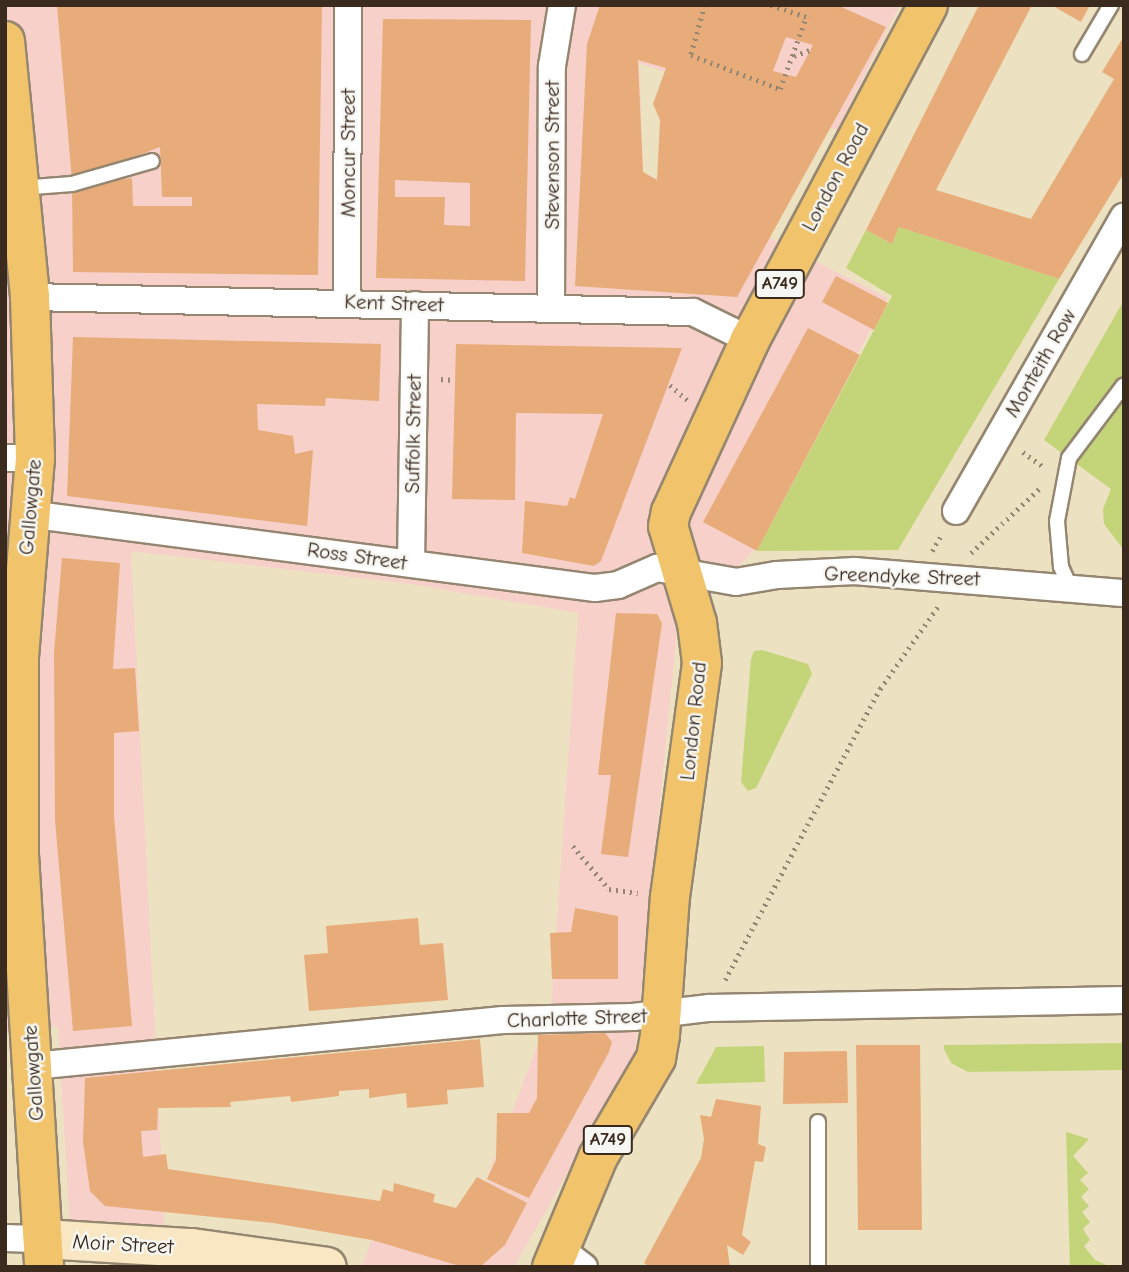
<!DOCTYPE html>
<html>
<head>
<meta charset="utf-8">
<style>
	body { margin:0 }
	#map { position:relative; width:1129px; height:1272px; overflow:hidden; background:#ece2c2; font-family:"Comic Neue",sans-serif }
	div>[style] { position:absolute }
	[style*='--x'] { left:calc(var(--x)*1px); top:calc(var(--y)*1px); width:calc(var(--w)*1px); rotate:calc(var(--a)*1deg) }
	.built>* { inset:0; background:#f7d0ca }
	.green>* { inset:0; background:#c3d578 }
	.building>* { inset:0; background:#e7ac79 }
	.path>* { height:4.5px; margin-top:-2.25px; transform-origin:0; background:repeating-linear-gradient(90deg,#948670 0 2px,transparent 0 7px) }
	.roads { filter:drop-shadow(2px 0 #948670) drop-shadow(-2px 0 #948670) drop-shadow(0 2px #948670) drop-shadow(0 -2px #948670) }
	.lane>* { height:14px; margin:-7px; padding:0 7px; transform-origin:7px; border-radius:7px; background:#fff }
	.street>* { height:26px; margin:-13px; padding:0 13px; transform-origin:13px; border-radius:13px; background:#fff }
	.secondary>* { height:38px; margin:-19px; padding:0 19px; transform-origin:19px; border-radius:19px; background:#f9e7c3 }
	.primary>* { height:38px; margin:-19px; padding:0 19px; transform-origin:19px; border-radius:19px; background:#f1c36a }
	span { translate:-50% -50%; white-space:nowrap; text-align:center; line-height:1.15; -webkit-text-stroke:5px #f6f6f2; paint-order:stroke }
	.shield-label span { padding:2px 5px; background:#f6f6f2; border:2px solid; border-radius:5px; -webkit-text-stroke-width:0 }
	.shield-label { font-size:19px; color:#3b2a1e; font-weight:700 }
	.street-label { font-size:21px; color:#3b2a1e }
	.frame { position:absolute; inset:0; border:7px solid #3b2a1e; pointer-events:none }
</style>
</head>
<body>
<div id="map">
	<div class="built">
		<div style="clip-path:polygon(5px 5px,900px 5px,837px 130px,639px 63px,643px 172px,887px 298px,756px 548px,677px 631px,635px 1053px,514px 1267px,362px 1267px,380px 1217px,468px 1228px,551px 1009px,578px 613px,411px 584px,131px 551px,165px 1234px,70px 1227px,58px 1026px,5px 1031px)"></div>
	</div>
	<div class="green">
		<div style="clip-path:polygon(899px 227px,1059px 279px,898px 550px,757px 551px,892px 296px,846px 268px,866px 230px,892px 244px)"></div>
		<div style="clip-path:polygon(1124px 300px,1124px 550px,1104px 524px,1103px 509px,1111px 489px,1044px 440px)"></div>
		<div style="clip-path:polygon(762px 650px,808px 664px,812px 674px,756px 788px,748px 791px,741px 782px,751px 659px,754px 651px)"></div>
		<div style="clip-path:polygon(1124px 1043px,1124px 1070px,968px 1072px,951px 1063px,944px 1049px,944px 1045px)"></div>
		<div style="clip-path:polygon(764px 1046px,765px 1082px,696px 1084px,716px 1047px)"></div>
		<div style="clip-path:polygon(1066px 1132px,1089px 1139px,1073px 1156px,1088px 1173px,1080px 1180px,1089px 1189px,1081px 1197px,1089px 1206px,1082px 1212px,1090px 1222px,1083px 1229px,1090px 1240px,1084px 1246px,1095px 1260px,1111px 1267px,1070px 1267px)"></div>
	</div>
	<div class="building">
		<div style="clip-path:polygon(57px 5px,322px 5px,318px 275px,73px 272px,72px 187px,132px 178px,133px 206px,192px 206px,192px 197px,162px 197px,160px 147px,72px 181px)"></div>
		<div style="clip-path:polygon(evenodd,600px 5px,837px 5px,886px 27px,737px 297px,575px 286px,587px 44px,600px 5px,786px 37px,813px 45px,796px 77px,773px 71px,786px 37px,600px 5px,638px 60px,666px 68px,653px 104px,660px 120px,657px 180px,643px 172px,638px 60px)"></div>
		<div style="clip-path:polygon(979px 5px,1032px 5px,936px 190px,1031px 219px,1114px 79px,1102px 72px,1124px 36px,1124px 173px,1059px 279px,899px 227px,892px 244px,866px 230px)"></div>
		<div style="clip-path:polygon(1051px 5px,1090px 5px,1081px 22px)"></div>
		<div style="clip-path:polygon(evenodd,383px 19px,531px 20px,525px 281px,376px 278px,383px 19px,395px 180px,470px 183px,470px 226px,444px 225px,445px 197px,395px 197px,395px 180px)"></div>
		<div style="clip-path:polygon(836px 276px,888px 303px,874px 330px,822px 302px)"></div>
		<div style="clip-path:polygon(808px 328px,860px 355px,757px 551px,703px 522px)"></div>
		<div style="clip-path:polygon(73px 337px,381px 344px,379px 401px,326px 398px,325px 406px,257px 404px,258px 430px,293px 436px,295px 454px,313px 450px,307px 526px,67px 496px)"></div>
		<div style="clip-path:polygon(456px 344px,682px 348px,601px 561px,594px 566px,522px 553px,525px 501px,567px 506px,570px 497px,575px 499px,603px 414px,516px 413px,515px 500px,452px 499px)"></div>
		<div style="clip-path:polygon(62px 558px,120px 563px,113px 669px,135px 668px,139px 731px,114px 733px,114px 816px,132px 1026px,73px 1031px,55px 820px,54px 652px)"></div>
		<div style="clip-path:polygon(616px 613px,657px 614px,662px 623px,628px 857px,601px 854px,611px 775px,598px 775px)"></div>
		<div style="clip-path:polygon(575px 908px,618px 916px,618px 979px,552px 979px,550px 933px,571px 932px)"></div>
		<div style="clip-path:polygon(418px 918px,420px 945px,443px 943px,448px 1000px,309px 1011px,304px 955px,328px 953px,326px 926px)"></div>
		<div style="clip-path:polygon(605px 1033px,612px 1042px,609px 1052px,529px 1198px,487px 1179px,496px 1160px,497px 1113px,529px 1113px,537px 1098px,538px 1035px)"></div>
		<div style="clip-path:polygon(480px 1039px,484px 1087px,447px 1090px,448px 1104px,407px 1108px,406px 1093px,369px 1098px,369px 1089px,339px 1091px,339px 1096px,291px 1102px,290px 1096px,230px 1102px,231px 1107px,158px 1108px,157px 1130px,141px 1131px,143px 1157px,166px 1154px,168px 1169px,380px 1201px,383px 1189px,393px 1192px,394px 1183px,435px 1194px,433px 1202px,456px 1208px,477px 1177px,527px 1203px,505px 1245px,481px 1266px,463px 1267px,372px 1240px,273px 1223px,105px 1206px,90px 1191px,83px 1142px,85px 1078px)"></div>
		<div style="clip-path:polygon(856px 1045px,920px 1045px,922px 1230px,858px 1230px)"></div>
		<div style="clip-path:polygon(847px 1051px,848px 1103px,783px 1104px,784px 1052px)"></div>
		<div style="clip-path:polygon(716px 1099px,761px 1106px,758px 1144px,766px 1147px,763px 1162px,755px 1161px,742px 1235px,751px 1242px,743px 1255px,727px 1245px,730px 1267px,650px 1267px,644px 1263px,701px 1158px,704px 1139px,700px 1115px,711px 1117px)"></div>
	</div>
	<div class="path">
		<div style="--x:705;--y:5;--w:52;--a:105.6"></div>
		<div style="--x:691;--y:55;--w:95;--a:20.9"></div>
		<div style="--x:780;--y:89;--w:77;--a:-70.1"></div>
		<div style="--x:806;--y:17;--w:40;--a:-162"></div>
		<div style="--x:794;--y:56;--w:17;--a:-21"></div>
		<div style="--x:441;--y:379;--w:13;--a:4"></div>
		<div style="--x:670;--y:385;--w:23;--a:41"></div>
		<div style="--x:1023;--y:452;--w:26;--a:36"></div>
		<div style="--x:932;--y:551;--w:20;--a:-60"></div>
		<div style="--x:971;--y:553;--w:96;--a:-43.3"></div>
		<div style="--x:573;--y:846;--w:56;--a:50.1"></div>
		<div style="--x:609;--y:889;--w:29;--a:8"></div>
		<div style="--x:725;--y:980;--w:330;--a:-62"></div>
		<div style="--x:880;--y:689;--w:103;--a:-54.9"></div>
	</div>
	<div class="roads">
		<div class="lane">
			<div style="--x:1082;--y:54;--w:57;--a:-59.4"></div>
			<div style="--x:20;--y:188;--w:52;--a:-4.4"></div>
			<div style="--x:72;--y:184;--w:83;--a:-16"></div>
			<div style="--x:1070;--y:587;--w:22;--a:-114"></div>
			<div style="--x:1061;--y:567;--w:46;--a:-95"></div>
			<div style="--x:1057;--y:521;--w:64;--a:-79.2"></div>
			<div style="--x:1069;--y:458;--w:91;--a:-53"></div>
			<div style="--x:818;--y:1122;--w:145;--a:90"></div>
		</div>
		<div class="street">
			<div style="--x:30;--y:297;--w:663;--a:1.3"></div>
			<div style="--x:693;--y:312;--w:64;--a:26.2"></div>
			<div style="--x:347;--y:301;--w:296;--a:-89.8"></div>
			<div style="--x:551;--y:306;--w:240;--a:-89.8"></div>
			<div style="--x:552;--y:66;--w:62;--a:-80.7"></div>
			<div style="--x:5;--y:458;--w:30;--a:0"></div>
			<div style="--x:956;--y:511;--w:339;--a:-60.3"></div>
			<div style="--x:28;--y:514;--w:572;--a:7.44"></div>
			<div style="--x:595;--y:588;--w:23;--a:-7"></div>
			<div style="--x:618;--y:585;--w:43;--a:-23.6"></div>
			<div style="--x:657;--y:568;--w:80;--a:10"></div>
			<div style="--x:736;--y:582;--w:42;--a:-9.7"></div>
			<div style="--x:777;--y:575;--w:78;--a:-2.9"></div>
			<div style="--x:855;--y:571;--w:270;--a:4.7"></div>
			<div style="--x:411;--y:563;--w:258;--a:-89.1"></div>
			<div style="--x:33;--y:1066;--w:472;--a:-5.6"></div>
			<div style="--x:503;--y:1020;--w:130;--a:-1.3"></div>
			<div style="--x:633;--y:1017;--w:77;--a:-6.8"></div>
			<div style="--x:709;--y:1008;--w:415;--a:-1.1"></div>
			<div style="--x:5;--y:1238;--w:38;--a:2"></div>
			<div style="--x:560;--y:1249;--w:30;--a:37"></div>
		</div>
		<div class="secondary">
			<div style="--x:43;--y:1239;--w:149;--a:3.5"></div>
			<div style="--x:192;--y:1248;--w:136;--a:8"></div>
		</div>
		<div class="primary">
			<div style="--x:5;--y:41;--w:257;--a:84.4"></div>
			<div style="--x:30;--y:297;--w:161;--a:88.2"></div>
			<div style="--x:35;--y:458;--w:200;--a:94.6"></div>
			<div style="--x:19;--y:657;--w:198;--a:90"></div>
			<div style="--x:19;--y:855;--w:413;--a:86.5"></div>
			<div style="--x:552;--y:1267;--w:119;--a:-67.3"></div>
			<div style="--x:598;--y:1157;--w:115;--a:-59.6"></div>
			<div style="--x:656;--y:1058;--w:23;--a:-80"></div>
			<div style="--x:660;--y:1035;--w:138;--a:-85.9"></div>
			<div style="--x:670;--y:897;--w:236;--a:-82.2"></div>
			<div style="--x:702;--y:663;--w:40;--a:-97.1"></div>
			<div style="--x:697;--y:623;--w:101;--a:-106.6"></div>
			<div style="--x:668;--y:526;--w:14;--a:-78"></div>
			<div style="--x:671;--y:512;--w:189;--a:-65.3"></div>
			<div style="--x:750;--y:340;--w:379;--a:-62"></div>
		</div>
	</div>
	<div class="shield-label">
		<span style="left:780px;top:284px">A749</span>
		<span style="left:608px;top:1140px">A749</span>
	</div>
	<div class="street-label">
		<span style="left:348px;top:153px;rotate:-90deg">Moncur Street</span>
		<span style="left:552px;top:155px;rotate:-90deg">Stevenson Street</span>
		<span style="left:835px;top:177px;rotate:-62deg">London Road</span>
		<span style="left:394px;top:303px;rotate:2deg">Kent Street</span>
		<span style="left:1040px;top:363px;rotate:-60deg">Monteith Row</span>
		<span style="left:413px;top:434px;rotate:-89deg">Suffolk Street</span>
		<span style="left:30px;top:507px;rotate:-85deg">Gallowgate</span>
		<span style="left:357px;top:556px;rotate:8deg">Ross Street</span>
		<span style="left:902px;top:576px;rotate:2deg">Greendyke Street</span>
		<span style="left:693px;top:721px;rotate:-84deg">London Road</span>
		<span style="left:577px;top:1018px;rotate:-2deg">Charlotte Street</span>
		<span style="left:33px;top:1073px;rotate:-94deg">Gallowgate</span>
		<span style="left:123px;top:1244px;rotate:3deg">Moir Street</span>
	</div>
	<div class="frame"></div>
</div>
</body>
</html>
